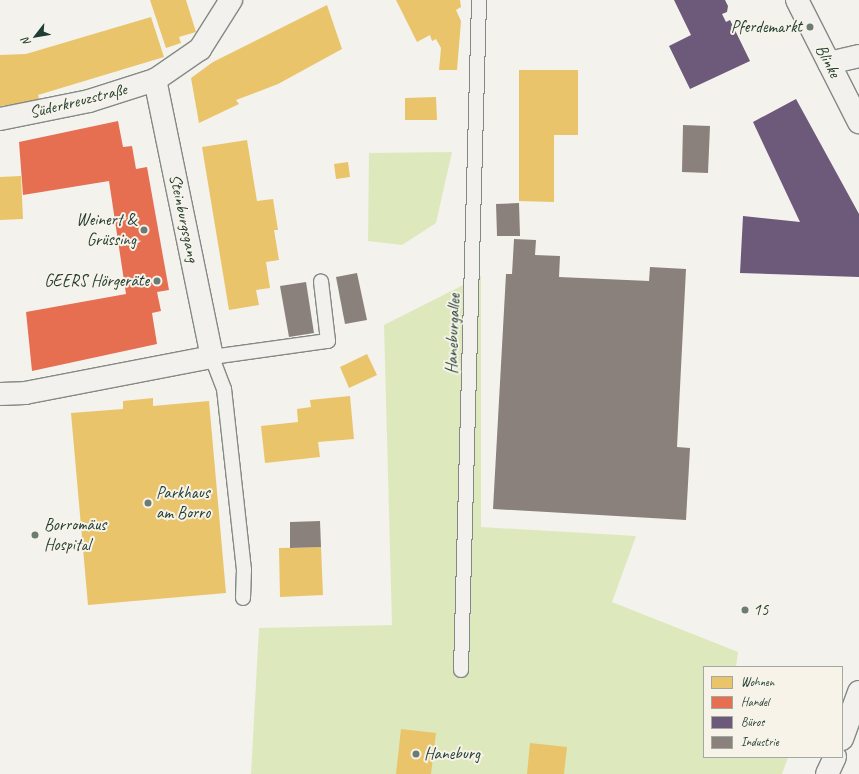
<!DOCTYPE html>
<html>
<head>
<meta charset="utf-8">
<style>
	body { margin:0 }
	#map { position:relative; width:859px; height:774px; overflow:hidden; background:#f4f2ec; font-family:Caveat,sans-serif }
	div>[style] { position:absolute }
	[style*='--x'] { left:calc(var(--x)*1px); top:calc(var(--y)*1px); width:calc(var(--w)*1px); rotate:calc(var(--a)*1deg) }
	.green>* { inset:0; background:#dde9bd }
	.homes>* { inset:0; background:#e9c46a }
	.shops>* { inset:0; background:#e76f51 }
	.offices>* { inset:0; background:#6d597a }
	.industry>* { inset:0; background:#8a817c }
	.roads { filter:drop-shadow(1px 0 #848985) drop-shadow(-1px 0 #848985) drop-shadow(0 1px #848985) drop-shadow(0 -1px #848985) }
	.service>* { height:14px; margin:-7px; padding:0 7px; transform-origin:7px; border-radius:7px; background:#f2f1ed }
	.minor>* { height:22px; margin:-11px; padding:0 11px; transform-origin:11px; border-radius:11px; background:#f2f1ed }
	.tertiary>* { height:22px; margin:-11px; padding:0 11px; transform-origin:11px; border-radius:11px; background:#f2f1ed }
	.dots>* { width:11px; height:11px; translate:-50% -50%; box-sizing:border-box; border:2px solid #f7f3e8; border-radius:50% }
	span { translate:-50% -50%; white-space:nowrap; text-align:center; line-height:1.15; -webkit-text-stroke:4px #f7f3e8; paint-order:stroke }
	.poi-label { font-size:17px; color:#1f3d34 }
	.right { translate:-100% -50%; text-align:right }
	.left { translate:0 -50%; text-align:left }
	.street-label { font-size:17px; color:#1f3d34 }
	.legend { position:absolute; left:703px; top:666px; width:140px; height:92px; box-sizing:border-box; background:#f7f3e8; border:1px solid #a1aaa0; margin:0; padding:5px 7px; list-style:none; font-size:12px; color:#1f3d34 }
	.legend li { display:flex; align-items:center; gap:8px; height:20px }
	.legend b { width:20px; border:1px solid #a1aaa0 }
	.north { position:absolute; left:16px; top:16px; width:40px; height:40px; -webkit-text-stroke:3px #f7f3e8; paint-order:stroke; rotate:239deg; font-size:11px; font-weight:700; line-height:16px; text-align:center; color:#1f3d34 }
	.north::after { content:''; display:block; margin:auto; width:14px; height:18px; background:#1f3d34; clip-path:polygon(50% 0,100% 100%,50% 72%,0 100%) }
</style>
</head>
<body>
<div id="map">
	<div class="green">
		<div style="clip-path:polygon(452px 152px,436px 223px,402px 245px,368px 241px,369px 153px)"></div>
		<div style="clip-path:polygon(481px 276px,481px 527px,636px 536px,612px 602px,738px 652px,736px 667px,704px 667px,704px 757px,788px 757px,782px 774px,251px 774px,259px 628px,392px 625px,384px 325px)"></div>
	</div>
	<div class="homes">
		<div style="clip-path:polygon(150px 0,186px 0,196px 32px,179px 37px,181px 43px,166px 48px)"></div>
		<div style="clip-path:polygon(396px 0,460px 0,461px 7px,456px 10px,461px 21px,457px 70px,439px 70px,441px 48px,436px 39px,432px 41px,430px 35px,417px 42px)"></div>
		<div style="clip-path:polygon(327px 5px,342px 49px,278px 84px,236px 100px,239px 104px,199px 123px,191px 78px,213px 62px)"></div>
		<div style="clip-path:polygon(151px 17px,164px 57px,38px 95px,40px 101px,0 106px,0 55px,26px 54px)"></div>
		<div style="clip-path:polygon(519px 70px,578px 70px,578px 135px,554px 135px,554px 202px,519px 201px)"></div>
		<div style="clip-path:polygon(436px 97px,437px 120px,405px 120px,405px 98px)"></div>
		<div style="clip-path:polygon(247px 140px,257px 201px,273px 199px,278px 230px,274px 230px,279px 260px,266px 262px,270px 288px,256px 290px,259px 305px,229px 310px,202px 147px)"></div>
		<div style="clip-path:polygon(348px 162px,350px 177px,336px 179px,334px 164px)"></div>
		<div style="clip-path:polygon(21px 176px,23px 219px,0 220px,0 177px)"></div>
		<div style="clip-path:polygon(367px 354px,377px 375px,349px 388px,340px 367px)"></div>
		<div style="clip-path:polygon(350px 396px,354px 439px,318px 442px,320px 457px,265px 463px,261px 426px,298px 422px,297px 409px,311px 407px,310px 400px)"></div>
		<div style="clip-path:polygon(153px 398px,153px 406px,209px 401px,226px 593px,88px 605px,71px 413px,123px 409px,123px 401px)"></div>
		<div style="clip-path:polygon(321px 547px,323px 595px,280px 597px,279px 548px)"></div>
		<div style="clip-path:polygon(401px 729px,436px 733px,431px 774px,396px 774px)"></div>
		<div style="clip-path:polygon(530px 743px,567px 747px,564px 774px,527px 774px)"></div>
	</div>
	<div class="shops">
		<div style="clip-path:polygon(118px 121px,123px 147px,132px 146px,136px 169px,147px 167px,169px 290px,157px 292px,161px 311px,152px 313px,157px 344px,32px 371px,26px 312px,126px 294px,109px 181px,23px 195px,19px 142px)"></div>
	</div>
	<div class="offices">
		<div style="clip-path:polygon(674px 0,725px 0,728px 6px,727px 12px,722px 14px,726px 22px,730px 20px,750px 61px,690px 89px,669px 46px,691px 35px)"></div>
		<div style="clip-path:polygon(796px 99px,859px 214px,859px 277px,740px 273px,743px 216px,800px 222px,753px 122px)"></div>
	</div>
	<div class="industry">
		<div style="clip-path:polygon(683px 125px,710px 126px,708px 173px,682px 172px)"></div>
		<div style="clip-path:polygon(519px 203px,520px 236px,497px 236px,496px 204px)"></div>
		<div style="clip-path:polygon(514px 239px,536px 240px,535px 255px,560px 256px,559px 277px,649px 281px,650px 267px,686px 269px,677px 447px,690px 448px,686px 520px,493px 509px,506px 274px,512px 274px)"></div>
		<div style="clip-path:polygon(357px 273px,367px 320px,345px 324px,336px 277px)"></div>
		<div style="clip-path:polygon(306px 282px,314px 333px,289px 337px,280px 286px)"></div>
		<div style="clip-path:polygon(320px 521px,321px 547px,290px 548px,290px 522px)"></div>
	</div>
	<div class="roads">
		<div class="service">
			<div style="--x:243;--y:598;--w:28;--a:-88"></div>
			<div style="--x:244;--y:570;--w:182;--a:-96.3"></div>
			<div style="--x:224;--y:389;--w:34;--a:-111"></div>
			<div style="--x:212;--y:357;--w:117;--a:-7.9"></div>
			<div style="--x:328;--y:341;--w:60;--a:-96.7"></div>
			<div style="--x:461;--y:670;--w:670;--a:-88.46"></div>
		</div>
		<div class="minor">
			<div style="--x:829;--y:63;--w:31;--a:-13"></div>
			<div style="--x:0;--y:119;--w:91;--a:-11.4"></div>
			<div style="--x:89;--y:101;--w:69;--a:-17.7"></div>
			<div style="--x:155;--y:80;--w:55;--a:-34.6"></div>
			<div style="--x:200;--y:49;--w:58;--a:-57.7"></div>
			<div style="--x:0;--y:394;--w:25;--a:-2"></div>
			<div style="--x:25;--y:393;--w:190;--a:-10.9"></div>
			<div style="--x:212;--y:357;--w:283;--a:-101.6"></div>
		</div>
		<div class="tertiary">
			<div style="--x:797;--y:0;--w:137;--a:63.1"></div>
			<div style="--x:842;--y:739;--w:50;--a:-70.1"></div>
			<div style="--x:827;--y:774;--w:19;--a:-65"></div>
		</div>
	</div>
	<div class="dots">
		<div style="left:810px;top:27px;background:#6a7c74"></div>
		<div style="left:144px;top:230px;background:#6a7c74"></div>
		<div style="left:157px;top:281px;background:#6a7c74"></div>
		<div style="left:148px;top:503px;background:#6a7c74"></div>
		<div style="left:35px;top:535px;background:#6a7c74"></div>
		<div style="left:745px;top:610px;background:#6a7c74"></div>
		<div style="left:416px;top:754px;background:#6a7c74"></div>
	</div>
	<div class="poi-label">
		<span class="right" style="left:802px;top:27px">Pferdemarkt</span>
		<span class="right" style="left:136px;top:230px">Weinert &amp;<br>Grüssing</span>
		<span class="right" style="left:149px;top:281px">GEERS Hörgeräte</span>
		<span class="left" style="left:156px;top:503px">Parkhaus<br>am Borro</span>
		<span class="left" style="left:44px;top:535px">Borromäus<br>Hospital</span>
		<span class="left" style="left:753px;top:610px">15</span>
		<span class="left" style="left:424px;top:754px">Haneburg</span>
	</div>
	<div class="street-label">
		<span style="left:828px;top:61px;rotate:62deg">Blinke</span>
		<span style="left:78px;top:101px;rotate:-14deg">Süderkreuzstraße</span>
		<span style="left:184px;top:218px;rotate:78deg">Steinburgsgang</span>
		<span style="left:453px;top:334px;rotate:-88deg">Haneburgallee</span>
	</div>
	<ul class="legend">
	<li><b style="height:11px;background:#e9c46a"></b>Wohnen</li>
	<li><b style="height:11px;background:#e76f51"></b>Handel</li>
	<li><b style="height:11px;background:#6d597a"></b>Büros</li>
	<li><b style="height:11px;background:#8a817c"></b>Industrie</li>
	</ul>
	<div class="north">N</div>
</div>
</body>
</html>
